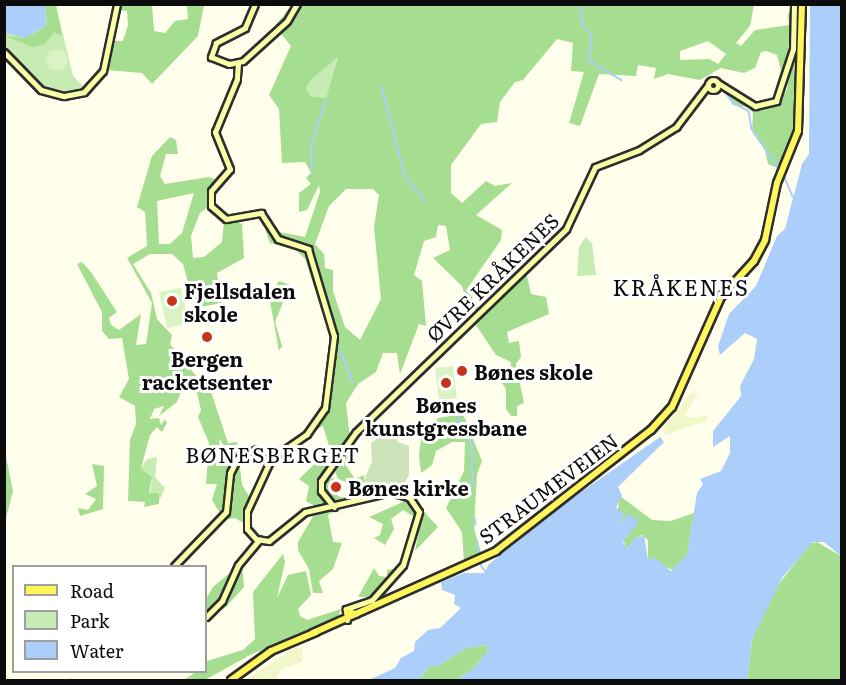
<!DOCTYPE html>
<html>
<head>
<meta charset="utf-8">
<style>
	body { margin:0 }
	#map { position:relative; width:846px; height:685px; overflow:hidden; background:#ffffec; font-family:Literata,serif }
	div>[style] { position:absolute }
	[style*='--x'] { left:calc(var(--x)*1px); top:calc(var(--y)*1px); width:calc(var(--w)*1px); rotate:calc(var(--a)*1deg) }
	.farmland>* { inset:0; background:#f2f7ca }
	.green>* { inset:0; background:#c6ecb3 }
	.forest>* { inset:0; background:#a5de91 }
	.cemetery>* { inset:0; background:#cee2bc }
	.pitch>* { inset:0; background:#daf3c5 }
	.round { border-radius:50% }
	.water>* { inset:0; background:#accefa }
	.stream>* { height:1.5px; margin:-0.75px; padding:0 0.75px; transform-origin:0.75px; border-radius:0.75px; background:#accefa }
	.roads { filter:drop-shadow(2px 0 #2e2e2e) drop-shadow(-2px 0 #2e2e2e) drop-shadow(0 2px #2e2e2e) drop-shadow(0 -2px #2e2e2e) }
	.secondary>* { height:5px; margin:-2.5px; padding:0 2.5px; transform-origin:2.5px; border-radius:2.5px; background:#f8ffa7 }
	.secondary>.ring { margin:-2.5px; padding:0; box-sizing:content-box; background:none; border:5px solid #f8ffa7; border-radius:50% }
	.primary>* { height:6px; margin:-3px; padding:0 3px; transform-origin:3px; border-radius:3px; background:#fff65c }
	.dots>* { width:16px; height:16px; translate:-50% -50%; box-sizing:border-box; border:3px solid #fff; border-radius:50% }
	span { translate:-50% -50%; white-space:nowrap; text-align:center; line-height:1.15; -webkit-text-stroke:6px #fff; paint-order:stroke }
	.street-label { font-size:20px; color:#0c0c0c }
	.poi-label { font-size:20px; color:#0c0c0c; font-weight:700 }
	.left { translate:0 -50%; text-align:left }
	.neighbourhood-label { font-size:21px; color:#0c0c0c; letter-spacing:1.5px }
	.quarter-label { font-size:22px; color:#0c0c0c; letter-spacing:1.5px }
	.frame { position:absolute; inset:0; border:6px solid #0c0c0c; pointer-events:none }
	.legend { position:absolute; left:12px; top:565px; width:195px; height:108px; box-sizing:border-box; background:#fff; border:2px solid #9e9e9e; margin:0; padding:8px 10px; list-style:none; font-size:18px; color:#0c0c0c }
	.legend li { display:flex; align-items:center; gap:12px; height:30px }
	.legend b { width:30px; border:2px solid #9e9e9e }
</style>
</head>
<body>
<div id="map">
	<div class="farmland">
		<div style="clip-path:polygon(692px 392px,698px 394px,685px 414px,690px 418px,708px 415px,707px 421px,665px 435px,664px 426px)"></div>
		<div style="clip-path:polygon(295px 648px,302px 648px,303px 662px,283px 668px,275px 680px,245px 680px)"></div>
	</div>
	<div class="green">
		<div style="clip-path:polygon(4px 5px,56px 5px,73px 76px,85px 88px,65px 93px,42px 88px,5px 49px)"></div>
		<div style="clip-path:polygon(338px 57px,326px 98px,310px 96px,306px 88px,312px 79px)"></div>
		<div style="clip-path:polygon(586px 237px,592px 243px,596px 275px,577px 276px,579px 247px)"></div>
		<div style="clip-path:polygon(157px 457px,155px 477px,165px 488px,160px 499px,150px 495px,152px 477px,141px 468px,147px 459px)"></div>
	</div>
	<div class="forest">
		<div style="clip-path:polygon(45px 5px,56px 5px,62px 36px,54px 32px,45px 44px,33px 47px,5px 36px,24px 38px,41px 30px,47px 24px)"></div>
		<div style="clip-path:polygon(119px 5px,152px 5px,154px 31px,165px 33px,175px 21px,188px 19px,187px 6px,204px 5px,198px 36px,152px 84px,142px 73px,106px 70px,112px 41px,123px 41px,128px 25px,127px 11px,118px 10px)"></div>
		<div style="clip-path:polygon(evenodd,292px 5px,754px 5px,750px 26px,736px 43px,741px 46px,755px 30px,789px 25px,788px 13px,793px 14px,785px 74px,776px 98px,772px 100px,781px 70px,777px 55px,767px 51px,761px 52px,755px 68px,744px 73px,721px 68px,700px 80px,668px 74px,654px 79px,656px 68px,638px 65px,636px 76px,599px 74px,580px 126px,569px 123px,584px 72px,571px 71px,573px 43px,557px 39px,523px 80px,515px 82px,500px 102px,497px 122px,481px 124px,451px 165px,451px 193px,462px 203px,486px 181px,495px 186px,512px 183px,476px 215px,502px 230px,501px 240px,467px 289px,480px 310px,526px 271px,531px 294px,546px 297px,549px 314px,507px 332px,509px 343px,519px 341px,521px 357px,516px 364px,524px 403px,517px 406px,517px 416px,511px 416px,506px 409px,506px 389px,500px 380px,509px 383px,511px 362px,496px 355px,474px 322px,477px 314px,467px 298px,456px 299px,464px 293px,462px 286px,433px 258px,450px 250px,446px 226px,438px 225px,436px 237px,424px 241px,414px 275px,422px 281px,426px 326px,419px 324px,400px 374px,397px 353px,383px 353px,376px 372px,358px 384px,346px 403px,352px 457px,347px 467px,355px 479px,364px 475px,364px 481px,356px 494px,349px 483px,338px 479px,335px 472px,348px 455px,339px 448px,324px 470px,327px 481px,334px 477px,330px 490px,340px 497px,355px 498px,328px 515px,333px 542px,342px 543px,333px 569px,319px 581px,323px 593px,313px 593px,309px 569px,298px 550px,298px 542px,318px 508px,306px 501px,309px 486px,299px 479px,330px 449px,323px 426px,306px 436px,328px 402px,337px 328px,324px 318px,305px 259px,296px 250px,270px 243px,262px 220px,255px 216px,263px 217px,271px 236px,279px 232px,305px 237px,320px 192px,319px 185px,307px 210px,299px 212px,299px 193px,311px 184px,306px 178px,311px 173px,305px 162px,282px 163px,279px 109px,269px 95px,291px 46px,275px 26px,292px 5px,708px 41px,726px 54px,718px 64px,709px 59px,680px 60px,680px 51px,708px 41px,292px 5px,338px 57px,326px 98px,310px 96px,306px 88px,312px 79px,338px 57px,292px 5px,346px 189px,373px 189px,379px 195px,374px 227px,381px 299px,360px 340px,345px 327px,333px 291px,333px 270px,325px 268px,324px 254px,315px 244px,329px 206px,346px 189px)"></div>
		<div style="clip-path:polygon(799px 19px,796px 132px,781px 168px,775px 167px,768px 164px,765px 150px,752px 132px,753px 113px,748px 107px,733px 105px,726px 90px,756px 109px,776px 106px,787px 90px)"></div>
		<div style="clip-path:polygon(evenodd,170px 137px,176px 140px,178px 154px,166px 154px,160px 176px,165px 184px,209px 177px,223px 182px,212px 204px,200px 213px,191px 236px,193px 258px,204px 257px,222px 242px,224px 221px,236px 221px,242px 224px,244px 258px,217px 273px,222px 303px,195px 308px,183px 264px,172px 254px,150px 254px,133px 264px,151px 293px,157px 319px,172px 335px,170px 344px,198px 378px,208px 383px,228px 443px,237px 442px,242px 485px,254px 504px,247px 525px,235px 518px,224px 520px,212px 500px,217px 484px,206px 484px,209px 443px,198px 417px,201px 410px,196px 389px,187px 376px,171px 383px,171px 392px,181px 392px,177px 402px,159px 416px,164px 406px,154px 409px,150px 419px,159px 418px,161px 425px,165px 419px,167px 423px,162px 432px,157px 427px,150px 435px,141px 468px,152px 477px,149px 493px,159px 493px,159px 504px,144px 507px,145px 502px,128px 501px,130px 440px,136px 424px,135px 406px,119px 397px,129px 379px,122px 338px,109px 339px,102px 331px,102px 312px,77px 264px,82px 262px,91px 272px,117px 312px,109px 318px,111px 325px,119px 330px,141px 314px,136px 345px,146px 344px,152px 303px,127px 258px,147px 246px,145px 212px,137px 207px,152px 156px,170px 137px,194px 193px,182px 233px,170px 244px,159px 244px,157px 201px,194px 193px)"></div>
		<div style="clip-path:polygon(279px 281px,290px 285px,275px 322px,282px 346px,279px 351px,269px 296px)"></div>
		<div style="clip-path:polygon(463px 414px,482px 461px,477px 474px,474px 529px,481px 552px,464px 562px,462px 532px,446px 508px,464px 471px,465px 442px,452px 442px,436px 451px,432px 465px,421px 473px,419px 455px,421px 439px,438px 418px)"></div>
		<div style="clip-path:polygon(5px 452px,13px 491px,5px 522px,4px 452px)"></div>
		<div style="clip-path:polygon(92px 464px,104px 466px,103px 509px,80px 516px,78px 508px,88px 510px,96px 499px,85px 494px,97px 486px)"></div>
		<div style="clip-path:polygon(406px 492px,438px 527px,415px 551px,421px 521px,403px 510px,391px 519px,394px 529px,385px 545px,374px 538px,380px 535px,383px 524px,369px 517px,403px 502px)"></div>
		<div style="clip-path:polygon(620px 496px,652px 520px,671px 521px,694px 513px,687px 555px,675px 571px,648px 559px,648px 540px,641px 535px,626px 549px,623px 537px,634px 525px,628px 515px,619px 523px,623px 515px,617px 514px)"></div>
		<div style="clip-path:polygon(817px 542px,841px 556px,841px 680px,747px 680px,752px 640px,775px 589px,810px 544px)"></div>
		<div style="clip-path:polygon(283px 554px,285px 562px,277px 598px,288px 575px,306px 571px,311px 595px,298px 609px,300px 616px,307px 620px,341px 609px,338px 617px,250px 655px,205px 680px,184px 680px,196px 672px,206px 672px,207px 661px,243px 650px,255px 639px,253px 592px)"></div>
		<div style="clip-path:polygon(242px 563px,244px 587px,225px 608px,206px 616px,206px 599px,213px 587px)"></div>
		<div style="clip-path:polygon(374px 568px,379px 576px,387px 577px,387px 570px,398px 568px,369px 597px,358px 597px)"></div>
		<div style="clip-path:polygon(487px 645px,488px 651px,472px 670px,456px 680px,418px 680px,430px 666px,438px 666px,466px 648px)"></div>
	</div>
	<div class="cemetery">
		<div style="clip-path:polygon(390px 430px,398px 442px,409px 446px,409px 475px,400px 490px,357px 496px,372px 462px,371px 443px)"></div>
	</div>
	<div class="pitch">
		<div class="round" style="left:46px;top:49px;width:22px;height:22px"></div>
		<div style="clip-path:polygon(181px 288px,189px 323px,167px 328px,159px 292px)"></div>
		<div style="clip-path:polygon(453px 366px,457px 398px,439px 400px,435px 368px)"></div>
	</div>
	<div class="water">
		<div style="clip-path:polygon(4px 5px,45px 5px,46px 26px,24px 38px,5px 33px)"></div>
		<div style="clip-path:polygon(810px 5px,841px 5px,841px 556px,824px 542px,813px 542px,782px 578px,752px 640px,747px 680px,456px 680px,472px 670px,488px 651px,487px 645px,466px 648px,438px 666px,430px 666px,418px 680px,369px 680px,395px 668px,401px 658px,414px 651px,415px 642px,428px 630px,440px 628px,461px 608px,454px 604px,455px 595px,442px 590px,441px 582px,464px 573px,485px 573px,488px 565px,564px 504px,660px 437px,664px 442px,618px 487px,622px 495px,616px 508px,624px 513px,619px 523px,629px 514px,639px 521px,623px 542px,627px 549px,633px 539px,644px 535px,648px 559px,655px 558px,671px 571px,687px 555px,697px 493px,703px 484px,700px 479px,721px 471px,730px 453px,730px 436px,713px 447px,713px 431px,741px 396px,740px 386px,754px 359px,757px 339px,745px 333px,720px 355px,718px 346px,729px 314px,756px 286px,777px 236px,785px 229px,802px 164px,809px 154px)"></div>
	</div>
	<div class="stream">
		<div style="--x:581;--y:4;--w:21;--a:85"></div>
		<div style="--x:583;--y:25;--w:14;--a:51"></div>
		<div style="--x:592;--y:36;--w:25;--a:95"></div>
		<div style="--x:590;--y:61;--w:37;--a:31"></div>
		<div style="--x:382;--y:87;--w:92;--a:75.5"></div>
		<div style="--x:405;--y:176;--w:32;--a:51"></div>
		<div style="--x:724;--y:90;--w:16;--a:55"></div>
		<div style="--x:733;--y:103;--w:18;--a:27"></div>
		<div style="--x:749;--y:111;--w:18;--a:81"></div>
		<div style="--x:752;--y:129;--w:50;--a:55.7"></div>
		<div style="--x:312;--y:173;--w:28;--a:-92"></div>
		<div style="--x:311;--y:145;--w:47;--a:-71.6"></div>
		<div style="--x:783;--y:173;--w:26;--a:67"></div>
		<div style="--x:341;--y:351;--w:34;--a:69"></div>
		<div style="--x:458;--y:414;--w:9;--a:72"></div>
		<div style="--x:462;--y:425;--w:22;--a:63"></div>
		<div style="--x:472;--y:445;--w:40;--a:88.6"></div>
		<div style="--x:475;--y:518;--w:7;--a:82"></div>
		<div style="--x:478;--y:542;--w:11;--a:85"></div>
		<div style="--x:481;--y:565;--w:9;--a:54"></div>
		<div style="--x:70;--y:679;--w:1;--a:45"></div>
	</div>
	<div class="roads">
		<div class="secondary">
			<div style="--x:255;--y:4;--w:26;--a:113"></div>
			<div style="--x:245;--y:28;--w:33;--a:153"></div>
			<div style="--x:216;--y:43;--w:15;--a:110"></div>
			<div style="--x:211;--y:57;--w:19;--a:21"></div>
			<div style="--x:229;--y:64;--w:14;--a:-12"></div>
			<div style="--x:243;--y:61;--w:59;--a:-42.3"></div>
			<div style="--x:287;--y:21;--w:20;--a:-60"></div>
			<div style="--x:4;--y:52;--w:53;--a:45.8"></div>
			<div style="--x:41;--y:90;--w:24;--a:15"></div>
			<div style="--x:64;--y:96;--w:20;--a:-11"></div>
			<div style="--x:84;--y:92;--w:28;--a:-48"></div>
			<div style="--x:103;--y:71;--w:68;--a:-78.2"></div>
			<div style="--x:238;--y:63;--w:16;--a:94"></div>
			<div style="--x:237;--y:79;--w:57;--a:112.5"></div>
			<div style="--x:215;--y:132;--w:40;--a:68"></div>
			<div style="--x:230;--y:169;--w:29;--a:131"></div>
			<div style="--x:211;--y:191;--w:15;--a:90"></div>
			<div style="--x:211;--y:206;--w:20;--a:41"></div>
			<div style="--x:226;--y:219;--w:36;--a:-10"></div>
			<div style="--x:261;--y:213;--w:31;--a:57"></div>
			<div style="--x:278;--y:239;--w:32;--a:18"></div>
			<div style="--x:308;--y:249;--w:91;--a:73.4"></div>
			<div style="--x:334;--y:336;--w:73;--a:97.1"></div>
			<div style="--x:325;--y:408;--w:32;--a:125"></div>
			<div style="--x:307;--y:434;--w:44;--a:145.2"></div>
			<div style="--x:271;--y:459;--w:57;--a:114.8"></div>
			<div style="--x:247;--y:511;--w:18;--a:90"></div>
			<div style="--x:247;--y:529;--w:13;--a:48"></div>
			<div style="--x:256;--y:539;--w:13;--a:9"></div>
			<div style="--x:269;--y:541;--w:46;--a:-38.9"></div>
			<div style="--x:305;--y:512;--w:88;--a:-13.1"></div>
			<div style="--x:391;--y:492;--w:19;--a:16"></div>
			<div style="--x:409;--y:497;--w:18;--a:56"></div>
			<div style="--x:419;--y:512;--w:55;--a:106.8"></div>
			<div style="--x:403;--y:565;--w:47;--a:131.5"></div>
			<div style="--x:372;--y:600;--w:28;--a:161"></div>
			<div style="--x:346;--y:609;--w:11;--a:85"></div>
			<div class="ring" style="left:708px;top:80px;width:5px;height:5px"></div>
			<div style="--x:718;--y:83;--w:44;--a:31.9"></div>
			<div style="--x:755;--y:106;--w:22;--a:-13"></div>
			<div style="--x:776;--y:101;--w:55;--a:-71.9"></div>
			<div style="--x:793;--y:49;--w:45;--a:-88.7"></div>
			<div style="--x:334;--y:507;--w:21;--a:-129"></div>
			<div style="--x:321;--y:491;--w:10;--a:-90"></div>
			<div style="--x:321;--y:481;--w:60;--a:-54.5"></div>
			<div style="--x:356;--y:432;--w:292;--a:-44"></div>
			<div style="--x:566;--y:229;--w:68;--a:-64.9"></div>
			<div style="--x:595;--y:167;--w:47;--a:-21.1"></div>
			<div style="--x:639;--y:150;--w:44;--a:-31.9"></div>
			<div style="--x:676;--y:127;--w:53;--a:-52.7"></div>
			<div style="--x:174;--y:566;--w:75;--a:-46.1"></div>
			<div style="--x:226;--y:512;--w:39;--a:-84"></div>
			<div style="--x:230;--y:473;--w:16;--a:-63"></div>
			<div style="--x:237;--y:459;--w:22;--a:-27"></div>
			<div style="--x:257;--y:449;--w:19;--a:16"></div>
			<div style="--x:206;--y:617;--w:23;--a:-45"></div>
			<div style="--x:222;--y:601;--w:39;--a:-66"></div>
			<div style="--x:238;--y:565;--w:33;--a:-50"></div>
		</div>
		<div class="primary">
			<div style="--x:347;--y:612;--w:9;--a:13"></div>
			<div style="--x:313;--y:633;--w:201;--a:-24.1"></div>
			<div style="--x:496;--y:551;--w:197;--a:-38"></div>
			<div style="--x:651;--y:430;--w:31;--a:-48"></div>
			<div style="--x:672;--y:407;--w:120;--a:-66"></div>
			<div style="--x:721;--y:297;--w:49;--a:-47.5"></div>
			<div style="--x:754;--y:261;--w:24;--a:-62"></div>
			<div style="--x:765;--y:240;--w:58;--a:-78.1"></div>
			<div style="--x:777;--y:183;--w:56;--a:-68"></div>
			<div style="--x:798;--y:131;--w:127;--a:-88.2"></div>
			<div style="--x:231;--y:680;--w:49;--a:-35.9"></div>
			<div style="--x:271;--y:651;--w:49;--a:-22.9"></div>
		</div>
	</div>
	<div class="dots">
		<div style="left:172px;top:301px;background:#c6331b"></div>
		<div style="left:207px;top:337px;background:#c6331b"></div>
		<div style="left:462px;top:371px;background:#c6331b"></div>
		<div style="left:446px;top:383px;background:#c6331b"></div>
		<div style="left:336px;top:487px;background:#c6331b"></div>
	</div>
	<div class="street-label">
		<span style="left:492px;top:277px;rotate:-44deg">ØVRE KRÅKENES</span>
		<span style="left:548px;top:488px;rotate:-37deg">STRAUMEVEIEN</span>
	</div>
	<div class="poi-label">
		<span class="left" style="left:184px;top:302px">Fjellsdalen<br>skole</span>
		<span style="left:207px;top:370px">Bergen<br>racketsenter</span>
		<span class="left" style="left:474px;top:371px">Bønes skole</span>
		<span style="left:446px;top:416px">Bønes<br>kunstgressbane</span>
		<span class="left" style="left:348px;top:487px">Bønes kirke</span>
	</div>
	<div class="neighbourhood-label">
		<span style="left:273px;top:454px">BØNESBERGET</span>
	</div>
	<div class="quarter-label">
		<span style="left:681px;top:287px">KRÅKENES</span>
	</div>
	<div class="frame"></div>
	<ul class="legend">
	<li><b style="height:8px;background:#fff65c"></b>Road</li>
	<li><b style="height:16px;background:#c6ecb3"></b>Park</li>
	<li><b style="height:16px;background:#accefa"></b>Water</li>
	</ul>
</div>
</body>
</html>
